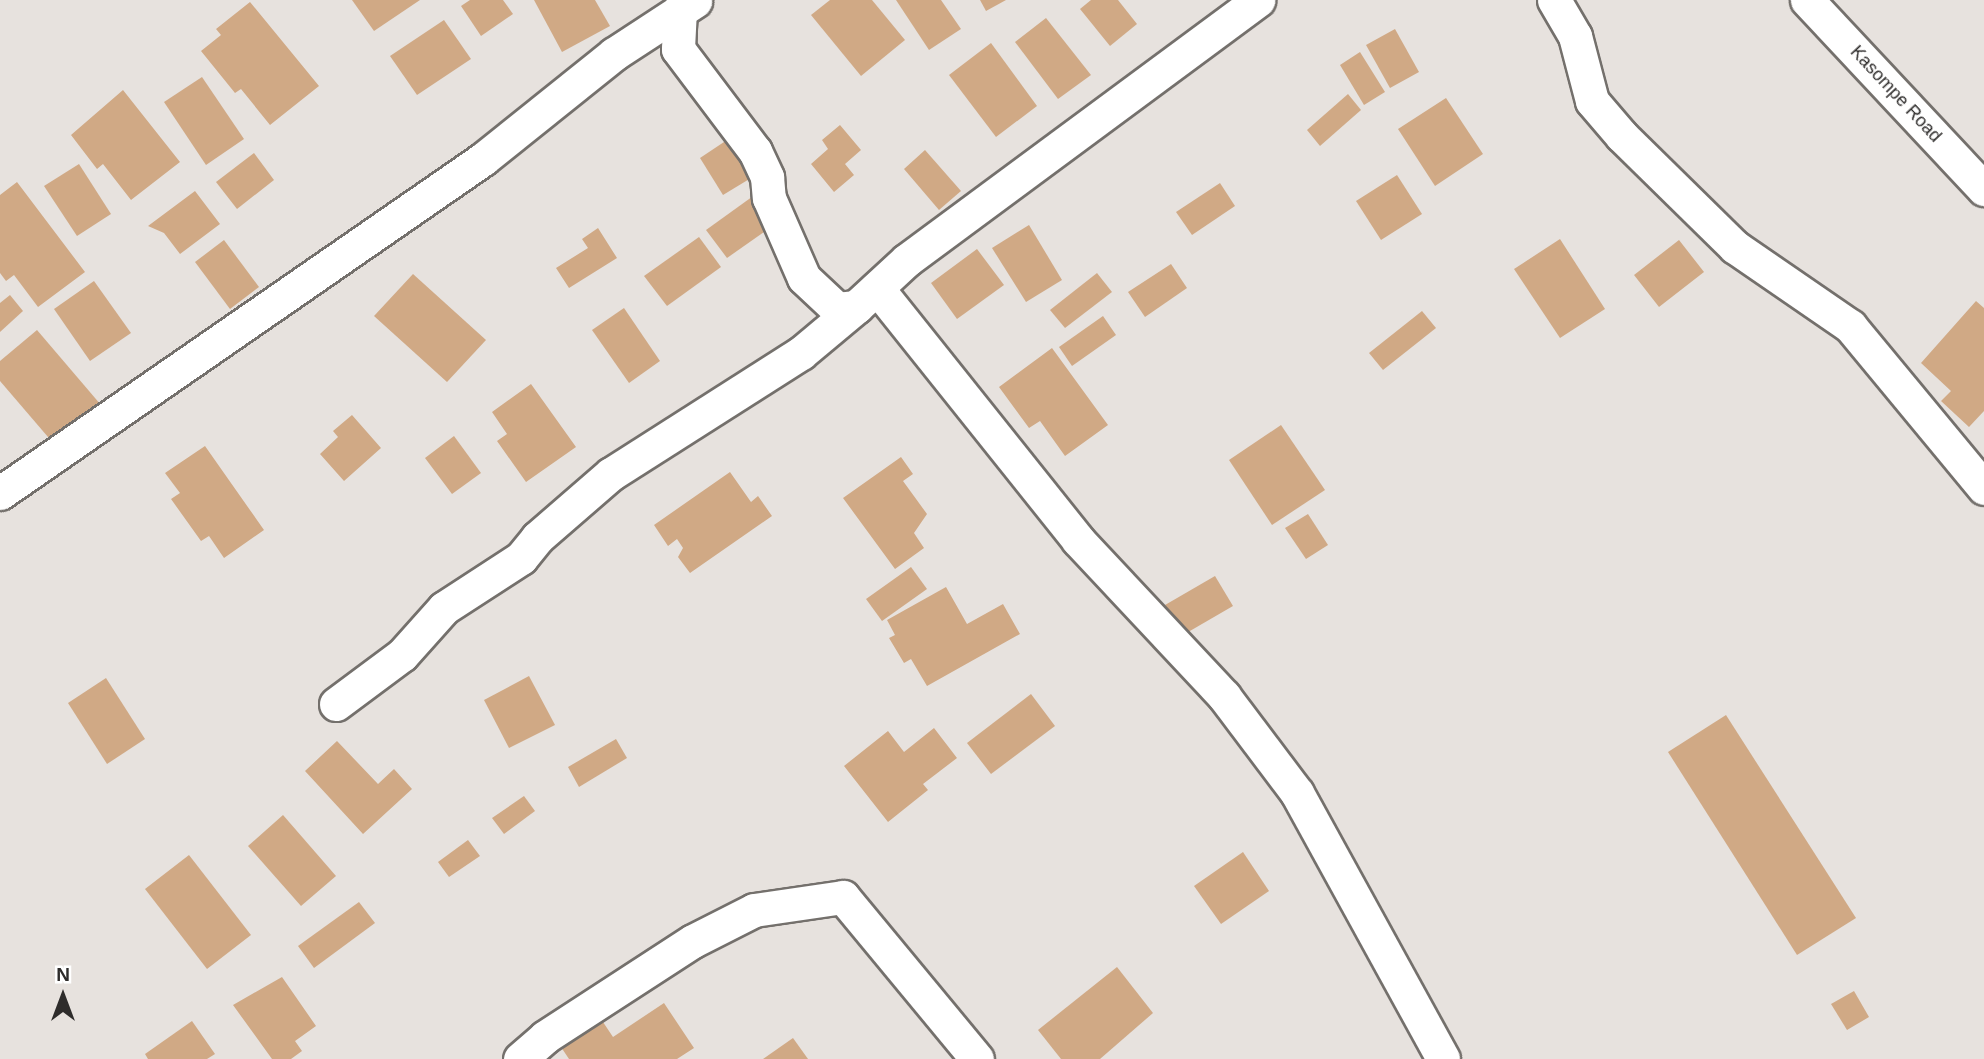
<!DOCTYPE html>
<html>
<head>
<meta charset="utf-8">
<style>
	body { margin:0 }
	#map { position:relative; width:1984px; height:1059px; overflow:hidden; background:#e7e2de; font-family:Helvetica,sans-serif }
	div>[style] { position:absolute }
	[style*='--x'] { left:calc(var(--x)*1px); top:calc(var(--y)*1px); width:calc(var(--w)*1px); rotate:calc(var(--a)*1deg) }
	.building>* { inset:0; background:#d0a985 }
	.roads { filter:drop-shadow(2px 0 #74706c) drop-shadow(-2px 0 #74706c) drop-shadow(0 2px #74706c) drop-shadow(0 -2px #74706c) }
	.minor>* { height:33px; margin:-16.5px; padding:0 16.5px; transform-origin:16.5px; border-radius:16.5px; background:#fff }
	span { translate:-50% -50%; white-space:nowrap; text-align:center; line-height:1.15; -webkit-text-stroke:6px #fff; paint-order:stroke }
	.street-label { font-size:18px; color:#2e2c2b }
	.north { position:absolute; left:28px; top:961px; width:70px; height:70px; -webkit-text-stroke:5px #fff; paint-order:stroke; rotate:0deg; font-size:19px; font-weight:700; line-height:28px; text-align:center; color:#2e2c2b }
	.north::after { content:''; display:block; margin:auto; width:24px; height:32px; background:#2e2c2b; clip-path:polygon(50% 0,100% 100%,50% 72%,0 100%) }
</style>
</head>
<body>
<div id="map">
	<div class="building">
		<div style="clip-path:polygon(352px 0,420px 0,374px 31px)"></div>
		<div style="clip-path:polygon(470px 0,503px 0,513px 14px,481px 36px,461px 6px)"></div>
		<div style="clip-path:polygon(534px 0,595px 0,610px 26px,562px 52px)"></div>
		<div style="clip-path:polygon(830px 0,872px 0,905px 40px,861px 76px,811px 15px)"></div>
		<div style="clip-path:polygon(896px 0,941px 0,961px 29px,929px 50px)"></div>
		<div style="clip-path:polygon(980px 0,1006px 0,986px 11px)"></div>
		<div style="clip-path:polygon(1091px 0,1118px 0,1137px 24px,1110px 46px,1080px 9px)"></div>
		<div style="clip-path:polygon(250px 2px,319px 86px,270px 125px,241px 89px,235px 93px,201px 51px,221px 35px,216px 29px)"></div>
		<div style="clip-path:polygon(1046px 18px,1091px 75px,1058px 99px,1015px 42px)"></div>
		<div style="clip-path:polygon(444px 20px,471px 59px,417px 95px,390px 56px)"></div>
		<div style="clip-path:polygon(1395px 29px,1419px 72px,1390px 88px,1366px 45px)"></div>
		<div style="clip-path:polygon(991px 43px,1037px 106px,996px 137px,949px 75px)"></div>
		<div style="clip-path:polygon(1360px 52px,1385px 92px,1364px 105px,1340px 65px)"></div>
		<div style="clip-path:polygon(202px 77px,244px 139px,206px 165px,164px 102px)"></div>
		<div style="clip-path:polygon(123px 90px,180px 162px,131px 200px,103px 164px,97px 169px,71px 135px)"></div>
		<div style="clip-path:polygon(1348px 94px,1361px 110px,1320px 146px,1307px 130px)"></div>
		<div style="clip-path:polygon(1446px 98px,1483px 154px,1435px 186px,1398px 129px)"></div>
		<div style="clip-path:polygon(840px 125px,861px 150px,845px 164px,854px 175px,834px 192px,811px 164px,828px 149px,822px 140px)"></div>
		<div style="clip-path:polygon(727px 140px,751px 178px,723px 195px,700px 158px)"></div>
		<div style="clip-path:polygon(925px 150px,961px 191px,939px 210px,904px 169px)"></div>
		<div style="clip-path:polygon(254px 153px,274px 180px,237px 209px,216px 182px)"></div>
		<div style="clip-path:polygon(79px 164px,111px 214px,77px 236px,44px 186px)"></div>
		<div style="clip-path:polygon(1397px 175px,1422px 214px,1381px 240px,1356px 201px)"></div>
		<div style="clip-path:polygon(17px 182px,85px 272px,38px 307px,14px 275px,6px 281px,0 273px,0 195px)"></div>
		<div style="clip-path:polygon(1220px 183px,1235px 206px,1192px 235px,1176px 212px)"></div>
		<div style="clip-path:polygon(195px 191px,220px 224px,180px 254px,164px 233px,148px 226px)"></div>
		<div style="clip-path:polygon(756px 194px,777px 223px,727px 258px,706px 230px)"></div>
		<div style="clip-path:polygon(1029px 225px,1062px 280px,1026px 302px,992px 248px)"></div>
		<div style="clip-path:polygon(598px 228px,617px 258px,569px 288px,556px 268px,588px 248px,582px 239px)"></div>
		<div style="clip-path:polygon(699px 237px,721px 267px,667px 306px,644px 276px)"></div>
		<div style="clip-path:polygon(1560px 239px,1605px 309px,1560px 338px,1514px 269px)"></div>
		<div style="clip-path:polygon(224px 240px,259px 287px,230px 309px,195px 262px)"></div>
		<div style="clip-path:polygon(1679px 240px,1704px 272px,1659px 307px,1634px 275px)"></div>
		<div style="clip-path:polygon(977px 249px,1004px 285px,957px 319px,931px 283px)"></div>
		<div style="clip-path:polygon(1171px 264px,1187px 288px,1145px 317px,1128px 292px)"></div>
		<div style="clip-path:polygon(1097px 273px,1112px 292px,1065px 328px,1050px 310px)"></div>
		<div style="clip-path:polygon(413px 274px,486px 340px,447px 382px,374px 316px)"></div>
		<div style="clip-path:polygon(94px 281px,131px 333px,90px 361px,54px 309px)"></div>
		<div style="clip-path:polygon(10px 295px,23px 311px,0 332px,0 303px)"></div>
		<div style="clip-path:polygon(1976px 301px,1984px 308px,1984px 411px,1969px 427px,1941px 401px,1951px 391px,1921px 363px)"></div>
		<div style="clip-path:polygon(624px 308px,660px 361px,629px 383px,592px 330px)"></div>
		<div style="clip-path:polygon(1422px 311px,1436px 328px,1383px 370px,1369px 353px)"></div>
		<div style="clip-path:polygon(1103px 316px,1116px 335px,1072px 366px,1059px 347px)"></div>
		<div style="clip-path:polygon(37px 330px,101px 405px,54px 444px,0 381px,0 361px)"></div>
		<div style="clip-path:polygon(1052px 348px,1108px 425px,1065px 456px,1040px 421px,1029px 428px,999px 387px)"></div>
		<div style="clip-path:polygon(531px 384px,576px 447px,526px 482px,497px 441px,507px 434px,492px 412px)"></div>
		<div style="clip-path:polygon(352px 415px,381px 448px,344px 481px,320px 454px,338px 437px,333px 431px)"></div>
		<div style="clip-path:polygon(1281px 425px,1325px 490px,1272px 525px,1229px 460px)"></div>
		<div style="clip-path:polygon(454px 436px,481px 473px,452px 494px,425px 458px)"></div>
		<div style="clip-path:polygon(205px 446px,264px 530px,224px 558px,209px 536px,201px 541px,171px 499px,180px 493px,165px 473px)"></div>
		<div style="clip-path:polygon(901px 457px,913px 474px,903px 481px,927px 514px,914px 533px,924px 548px,895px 569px,843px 498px)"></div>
		<div style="clip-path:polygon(730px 472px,751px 502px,758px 496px,772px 516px,690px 573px,678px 557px,683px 548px,677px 539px,668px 546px,654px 525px)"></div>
		<div style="clip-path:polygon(1308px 514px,1328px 545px,1306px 559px,1285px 528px)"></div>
		<div style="clip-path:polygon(911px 567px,927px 589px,882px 621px,866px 599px)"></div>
		<div style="clip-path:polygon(1215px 576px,1233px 606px,1183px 635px,1165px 605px)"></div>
		<div style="clip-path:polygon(946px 587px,967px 624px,1003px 604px,1020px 634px,927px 686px,911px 659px,904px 663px,889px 638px,895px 635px,887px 620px)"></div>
		<div style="clip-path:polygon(529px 676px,555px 725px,509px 748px,484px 700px)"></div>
		<div style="clip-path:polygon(106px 678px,145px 739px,107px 764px,68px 703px)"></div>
		<div style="clip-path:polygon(1031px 694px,1055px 726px,991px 774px,967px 743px)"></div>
		<div style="clip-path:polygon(1726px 715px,1856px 918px,1797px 955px,1668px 752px)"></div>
		<div style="clip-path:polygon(934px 728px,957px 758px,923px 784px,928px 790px,888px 822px,844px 766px,888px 731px,904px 752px)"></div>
		<div style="clip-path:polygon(616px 739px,627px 758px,579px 787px,568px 767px)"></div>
		<div style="clip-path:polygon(337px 741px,378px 784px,394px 769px,412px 789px,363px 834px,305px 771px)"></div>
		<div style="clip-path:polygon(524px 796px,535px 811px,504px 834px,492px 818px)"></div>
		<div style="clip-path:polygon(283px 815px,336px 876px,301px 906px,248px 846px)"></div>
		<div style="clip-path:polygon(468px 840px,480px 856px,449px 877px,438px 862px)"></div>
		<div style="clip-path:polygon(1243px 852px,1269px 891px,1221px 924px,1194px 886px)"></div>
		<div style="clip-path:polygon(189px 855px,251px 935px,207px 969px,145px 889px)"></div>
		<div style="clip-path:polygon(359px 902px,375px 923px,314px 968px,298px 946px)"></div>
		<div style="clip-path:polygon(1117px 967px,1153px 1013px,1100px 1059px,1061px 1059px,1038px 1030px)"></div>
		<div style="clip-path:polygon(282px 977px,316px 1026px,295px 1041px,302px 1051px,291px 1059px,272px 1059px,233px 1005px)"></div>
		<div style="clip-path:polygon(1854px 991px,1869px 1017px,1847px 1030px,1831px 1004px)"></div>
		<div style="clip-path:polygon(664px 1003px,694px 1048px,677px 1059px,569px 1059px,561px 1047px,601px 1019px,613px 1037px)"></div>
		<div style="clip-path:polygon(192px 1021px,215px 1054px,207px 1059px,148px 1059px,145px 1054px)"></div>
		<div style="clip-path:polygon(793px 1038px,808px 1059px,763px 1059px)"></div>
	</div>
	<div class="roads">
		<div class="minor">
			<div style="--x:1554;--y:0;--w:42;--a:59.7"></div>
			<div style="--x:1575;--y:36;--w:67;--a:75.3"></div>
			<div style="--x:1592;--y:101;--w:46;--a:49.4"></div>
			<div style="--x:1622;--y:136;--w:158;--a:44.5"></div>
			<div style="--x:1735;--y:247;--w:140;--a:34.5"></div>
			<div style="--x:1850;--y:326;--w:210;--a:50.4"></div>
			<div style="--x:1807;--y:0;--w:259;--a:46.9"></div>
			<div style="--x:680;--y:9;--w:40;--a:92.9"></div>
			<div style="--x:678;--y:49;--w:128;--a:53"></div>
			<div style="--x:755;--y:151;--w:29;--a:65"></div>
			<div style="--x:767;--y:177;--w:21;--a:85"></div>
			<div style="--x:769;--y:198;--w:87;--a:66.4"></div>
			<div style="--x:804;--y:278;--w:45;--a:43.2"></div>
			<div style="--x:837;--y:309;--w:19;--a:-6"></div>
			<div style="--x:856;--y:307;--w:69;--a:-42.7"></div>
			<div style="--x:907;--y:260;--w:437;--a:-36.5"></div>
			<div style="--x:877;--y:288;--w:322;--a:51.4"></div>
			<div style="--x:1078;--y:540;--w:214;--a:46.9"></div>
			<div style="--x:1224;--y:696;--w:121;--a:53"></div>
			<div style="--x:1297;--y:793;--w:303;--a:61.2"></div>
			<div style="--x:0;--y:493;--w:587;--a:-34.66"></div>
			<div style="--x:483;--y:159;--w:168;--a:-38.7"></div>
			<div style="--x:614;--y:54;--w:97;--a:-33.2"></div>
			<div style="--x:336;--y:704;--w:82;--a:-36.6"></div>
			<div style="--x:402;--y:655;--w:63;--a:-48.2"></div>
			<div style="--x:444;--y:608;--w:92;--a:-33"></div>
			<div style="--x:521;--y:558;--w:26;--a:-51"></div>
			<div style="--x:537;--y:538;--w:98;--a:-40.9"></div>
			<div style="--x:611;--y:474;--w:225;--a:-32.5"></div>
			<div style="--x:801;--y:353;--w:72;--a:-39.9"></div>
			<div style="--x:520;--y:1059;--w:33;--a:-41"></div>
			<div style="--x:545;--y:1037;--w:176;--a:-33"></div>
			<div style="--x:693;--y:941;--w:68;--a:-26.9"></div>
			<div style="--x:754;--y:910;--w:90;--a:-8.3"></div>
			<div style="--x:843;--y:897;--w:210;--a:50.4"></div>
		</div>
	</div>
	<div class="street-label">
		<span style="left:1896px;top:94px;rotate:47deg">Kasompe Road</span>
	</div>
	<div class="north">N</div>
</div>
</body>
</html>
